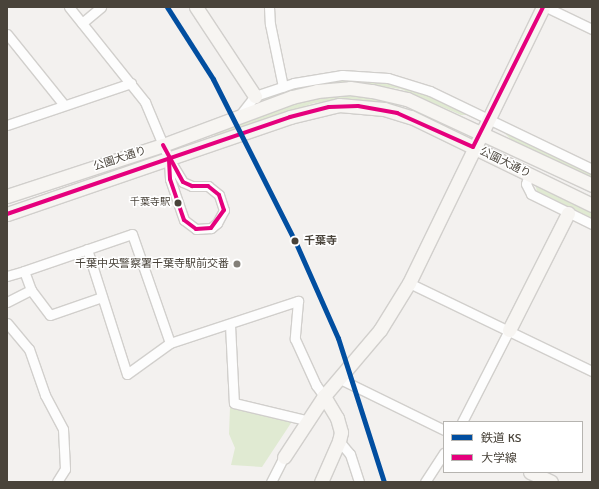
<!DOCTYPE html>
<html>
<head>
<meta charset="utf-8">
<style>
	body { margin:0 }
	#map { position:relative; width:599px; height:489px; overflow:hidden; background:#f3f1ef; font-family:Signika,"Noto Sans JP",sans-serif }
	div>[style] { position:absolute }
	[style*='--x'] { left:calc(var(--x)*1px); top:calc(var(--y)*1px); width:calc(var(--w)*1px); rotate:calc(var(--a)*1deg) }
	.green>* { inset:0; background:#e0ead2 }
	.roads { filter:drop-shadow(1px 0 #d1cfcc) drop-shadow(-1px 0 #d1cfcc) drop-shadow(0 1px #d1cfcc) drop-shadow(0 -1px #d1cfcc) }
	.street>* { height:9px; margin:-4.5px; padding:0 4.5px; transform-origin:4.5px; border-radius:4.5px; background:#fdfdfd }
	.secondary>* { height:13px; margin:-6.5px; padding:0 6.5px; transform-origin:6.5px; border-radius:6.5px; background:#f7f5f2 }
	.bus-1>* { height:4px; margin:-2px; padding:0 2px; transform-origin:2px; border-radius:2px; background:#e5007d }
	.rail-1>* { height:5px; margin:-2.5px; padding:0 2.5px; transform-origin:2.5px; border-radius:2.5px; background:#014ea0 }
	.dots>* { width:11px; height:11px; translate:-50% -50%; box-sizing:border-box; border:2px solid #fff; border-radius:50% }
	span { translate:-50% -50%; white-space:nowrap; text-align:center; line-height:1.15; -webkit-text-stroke:3px #fff; paint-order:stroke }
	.bus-label { font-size:10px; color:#49433a }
	.right { translate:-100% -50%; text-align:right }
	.street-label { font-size:11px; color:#49433a }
	.stop-label { font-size:11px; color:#49433a; font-weight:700 }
	.left { translate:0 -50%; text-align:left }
	.poi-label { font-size:11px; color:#49433a }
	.frame { position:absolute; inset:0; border:8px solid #49433a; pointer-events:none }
	.legend { position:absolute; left:443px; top:421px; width:140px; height:52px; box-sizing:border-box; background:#fff; border:1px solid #b6b4b0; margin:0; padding:5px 7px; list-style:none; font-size:12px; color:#49433a }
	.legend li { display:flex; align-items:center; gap:8px; height:20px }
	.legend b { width:20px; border:1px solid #b6b4b0 }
</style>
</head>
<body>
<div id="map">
	<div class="green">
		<div style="clip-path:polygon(340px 79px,382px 81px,419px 90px,472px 115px,461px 115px,401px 89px,359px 83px,252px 105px,300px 85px)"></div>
		<div style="clip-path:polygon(343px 94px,365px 95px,393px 103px,448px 127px,389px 104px,355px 99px,314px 103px,217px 136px,213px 135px,214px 131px,294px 104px)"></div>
		<div style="clip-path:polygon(501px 130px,592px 173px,592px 179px,514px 142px)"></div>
		<div style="clip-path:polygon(535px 184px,592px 211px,592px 218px,537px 191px)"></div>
		<div style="clip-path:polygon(230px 407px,289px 419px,291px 423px,262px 467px,231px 465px,235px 448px,229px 434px)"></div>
	</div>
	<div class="roads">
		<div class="street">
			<div style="--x:69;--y:7;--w:122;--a:51.3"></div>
			<div style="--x:145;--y:102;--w:62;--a:67.2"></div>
			<div style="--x:169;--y:159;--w:27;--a:59"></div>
			<div style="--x:183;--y:182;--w:10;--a:24"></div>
			<div style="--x:192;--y:186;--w:16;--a:0"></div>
			<div style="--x:208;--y:186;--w:14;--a:39"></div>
			<div style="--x:219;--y:195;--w:16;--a:72"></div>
			<div style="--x:224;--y:210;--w:15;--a:118"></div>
			<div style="--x:217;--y:223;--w:8;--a:140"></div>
			<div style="--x:211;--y:228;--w:15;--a:176"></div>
			<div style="--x:196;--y:229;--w:15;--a:-143"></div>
			<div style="--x:184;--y:220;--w:43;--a:-108.9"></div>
			<div style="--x:170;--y:179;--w:20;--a:-93"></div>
			<div style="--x:269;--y:7;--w:17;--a:87"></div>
			<div style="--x:270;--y:24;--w:64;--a:78.3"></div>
			<div style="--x:546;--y:7;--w:51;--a:25.6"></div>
			<div style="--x:82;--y:23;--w:25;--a:-40"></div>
			<div style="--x:7;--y:34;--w:91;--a:51.2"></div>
			<div style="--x:240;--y:115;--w:24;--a:-52"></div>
			<div style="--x:255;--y:96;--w:41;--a:-18.4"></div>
			<div style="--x:294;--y:83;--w:49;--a:-9.5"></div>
			<div style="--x:342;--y:75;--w:46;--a:3.7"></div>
			<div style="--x:388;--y:78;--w:44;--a:17.2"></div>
			<div style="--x:430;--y:91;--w:180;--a:25.7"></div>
			<div style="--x:7;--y:125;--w:131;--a:-18.7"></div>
			<div style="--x:529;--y:174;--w:10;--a:107"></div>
			<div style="--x:526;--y:184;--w:11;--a:63"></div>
			<div style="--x:531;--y:194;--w:68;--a:26.2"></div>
			<div style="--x:87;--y:249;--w:131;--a:72.3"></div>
			<div style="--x:127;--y:374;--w:53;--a:-35.8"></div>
			<div style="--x:170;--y:343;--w:135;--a:-18.2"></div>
			<div style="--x:298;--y:301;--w:38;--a:95"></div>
			<div style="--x:295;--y:339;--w:51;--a:65.5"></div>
			<div style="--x:316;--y:385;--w:14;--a:54"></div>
			<div style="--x:7;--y:276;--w:18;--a:-16"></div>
			<div style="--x:409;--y:283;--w:203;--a:25.7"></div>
			<div style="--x:31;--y:290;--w:31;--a:53"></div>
			<div style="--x:50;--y:315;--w:55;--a:-19.1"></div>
			<div style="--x:7;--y:302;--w:27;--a:-27"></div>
			<div style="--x:31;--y:290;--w:20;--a:-110"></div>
			<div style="--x:24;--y:271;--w:114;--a:-18.9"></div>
			<div style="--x:132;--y:234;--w:115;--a:70.8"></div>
			<div style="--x:7;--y:323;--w:34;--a:50"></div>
			<div style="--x:29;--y:349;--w:49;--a:70.8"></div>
			<div style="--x:45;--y:395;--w:38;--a:62"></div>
			<div style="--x:63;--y:429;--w:40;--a:87.1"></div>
			<div style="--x:65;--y:469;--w:15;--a:122"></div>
			<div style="--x:230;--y:325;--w:78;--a:87.1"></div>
			<div style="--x:234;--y:403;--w:74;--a:13.3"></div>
			<div style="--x:340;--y:379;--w:116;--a:26.1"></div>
			<div style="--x:462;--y:422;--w:103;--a:-62.9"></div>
			<div style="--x:339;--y:441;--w:17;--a:50"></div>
			<div style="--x:350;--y:454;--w:29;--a:72"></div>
			<div style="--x:271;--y:482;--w:28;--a:-63"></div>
			<div style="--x:425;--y:482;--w:35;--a:-57"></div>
		</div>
		<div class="secondary">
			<div style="--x:196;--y:7;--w:107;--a:56.5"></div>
			<div style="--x:7;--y:196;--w:164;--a:-18.1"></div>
			<div style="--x:163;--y:145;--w:138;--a:-20.4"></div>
			<div style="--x:292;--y:97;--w:26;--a:-13"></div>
			<div style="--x:317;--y:91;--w:33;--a:-5"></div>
			<div style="--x:350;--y:88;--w:22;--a:8"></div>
			<div style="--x:372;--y:91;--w:36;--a:13"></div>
			<div style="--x:407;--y:99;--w:204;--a:24.9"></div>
			<div style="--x:7;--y:214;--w:299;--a:-18.9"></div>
			<div style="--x:290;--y:117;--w:50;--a:-13.8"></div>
			<div style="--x:339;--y:105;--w:45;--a:5.1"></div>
			<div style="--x:384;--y:109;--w:28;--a:17"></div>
			<div style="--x:411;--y:117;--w:201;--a:25.9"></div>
			<div style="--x:509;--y:330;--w:131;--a:-63.2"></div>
			<div style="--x:284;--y:457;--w:73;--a:-56.7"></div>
			<div style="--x:324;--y:396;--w:87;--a:-49.7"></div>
			<div style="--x:380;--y:330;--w:55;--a:-58.3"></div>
			<div style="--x:409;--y:283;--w:307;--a:-64.1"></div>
			<div style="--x:530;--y:472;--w:23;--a:25"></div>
			<div style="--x:321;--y:482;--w:45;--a:-66.3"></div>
			<div style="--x:339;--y:441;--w:9;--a:-77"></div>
			<div style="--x:341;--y:432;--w:15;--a:-106"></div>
			<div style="--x:337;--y:418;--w:26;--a:-121"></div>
		</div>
	</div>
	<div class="bus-1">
		<div style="--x:163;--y:145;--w:42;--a:61.6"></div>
		<div style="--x:183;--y:182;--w:10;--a:24"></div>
		<div style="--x:192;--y:186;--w:16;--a:0"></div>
		<div style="--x:208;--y:186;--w:14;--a:39"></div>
		<div style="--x:219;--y:195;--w:16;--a:72"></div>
		<div style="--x:224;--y:210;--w:22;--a:126"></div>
		<div style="--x:211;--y:228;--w:15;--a:176"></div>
		<div style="--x:196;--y:229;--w:15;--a:-143"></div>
		<div style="--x:184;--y:220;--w:43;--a:-108.9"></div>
		<div style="--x:170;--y:179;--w:20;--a:-93"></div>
		<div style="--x:7;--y:214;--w:299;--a:-18.9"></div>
		<div style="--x:290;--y:117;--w:40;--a:-14.4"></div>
		<div style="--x:329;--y:107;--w:29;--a:-2"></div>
		<div style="--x:358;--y:106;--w:40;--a:10"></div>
		<div style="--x:397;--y:113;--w:83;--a:24.1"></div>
		<div style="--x:473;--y:147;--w:157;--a:-63.4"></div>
	</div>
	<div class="rail-1">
		<div style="--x:167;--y:7;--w:85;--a:57.4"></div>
		<div style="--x:213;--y:79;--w:182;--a:63.2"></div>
		<div style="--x:295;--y:241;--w:106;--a:66.1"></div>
		<div style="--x:338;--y:338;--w:151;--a:72.3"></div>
	</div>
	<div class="dots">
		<div style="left:178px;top:203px;background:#49433a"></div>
		<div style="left:295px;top:241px;background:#49433a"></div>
		<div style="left:237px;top:264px;background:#848079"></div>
	</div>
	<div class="bus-label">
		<span class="right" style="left:170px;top:203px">千葉寺駅</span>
	</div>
	<div class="street-label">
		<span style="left:120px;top:159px;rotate:-18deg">公園大通り</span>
		<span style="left:505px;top:163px;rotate:26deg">公園大通り</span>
	</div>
	<div class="stop-label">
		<span class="left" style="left:304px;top:241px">千葉寺</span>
	</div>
	<div class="poi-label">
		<span class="right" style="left:229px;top:264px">千葉中央警察署千葉寺駅前交番</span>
	</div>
	<div class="frame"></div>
	<ul class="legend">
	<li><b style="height:5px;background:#014ea0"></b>鉄道 KS</li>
	<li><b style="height:5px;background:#e5007d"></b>大学線</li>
	</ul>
</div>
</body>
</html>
